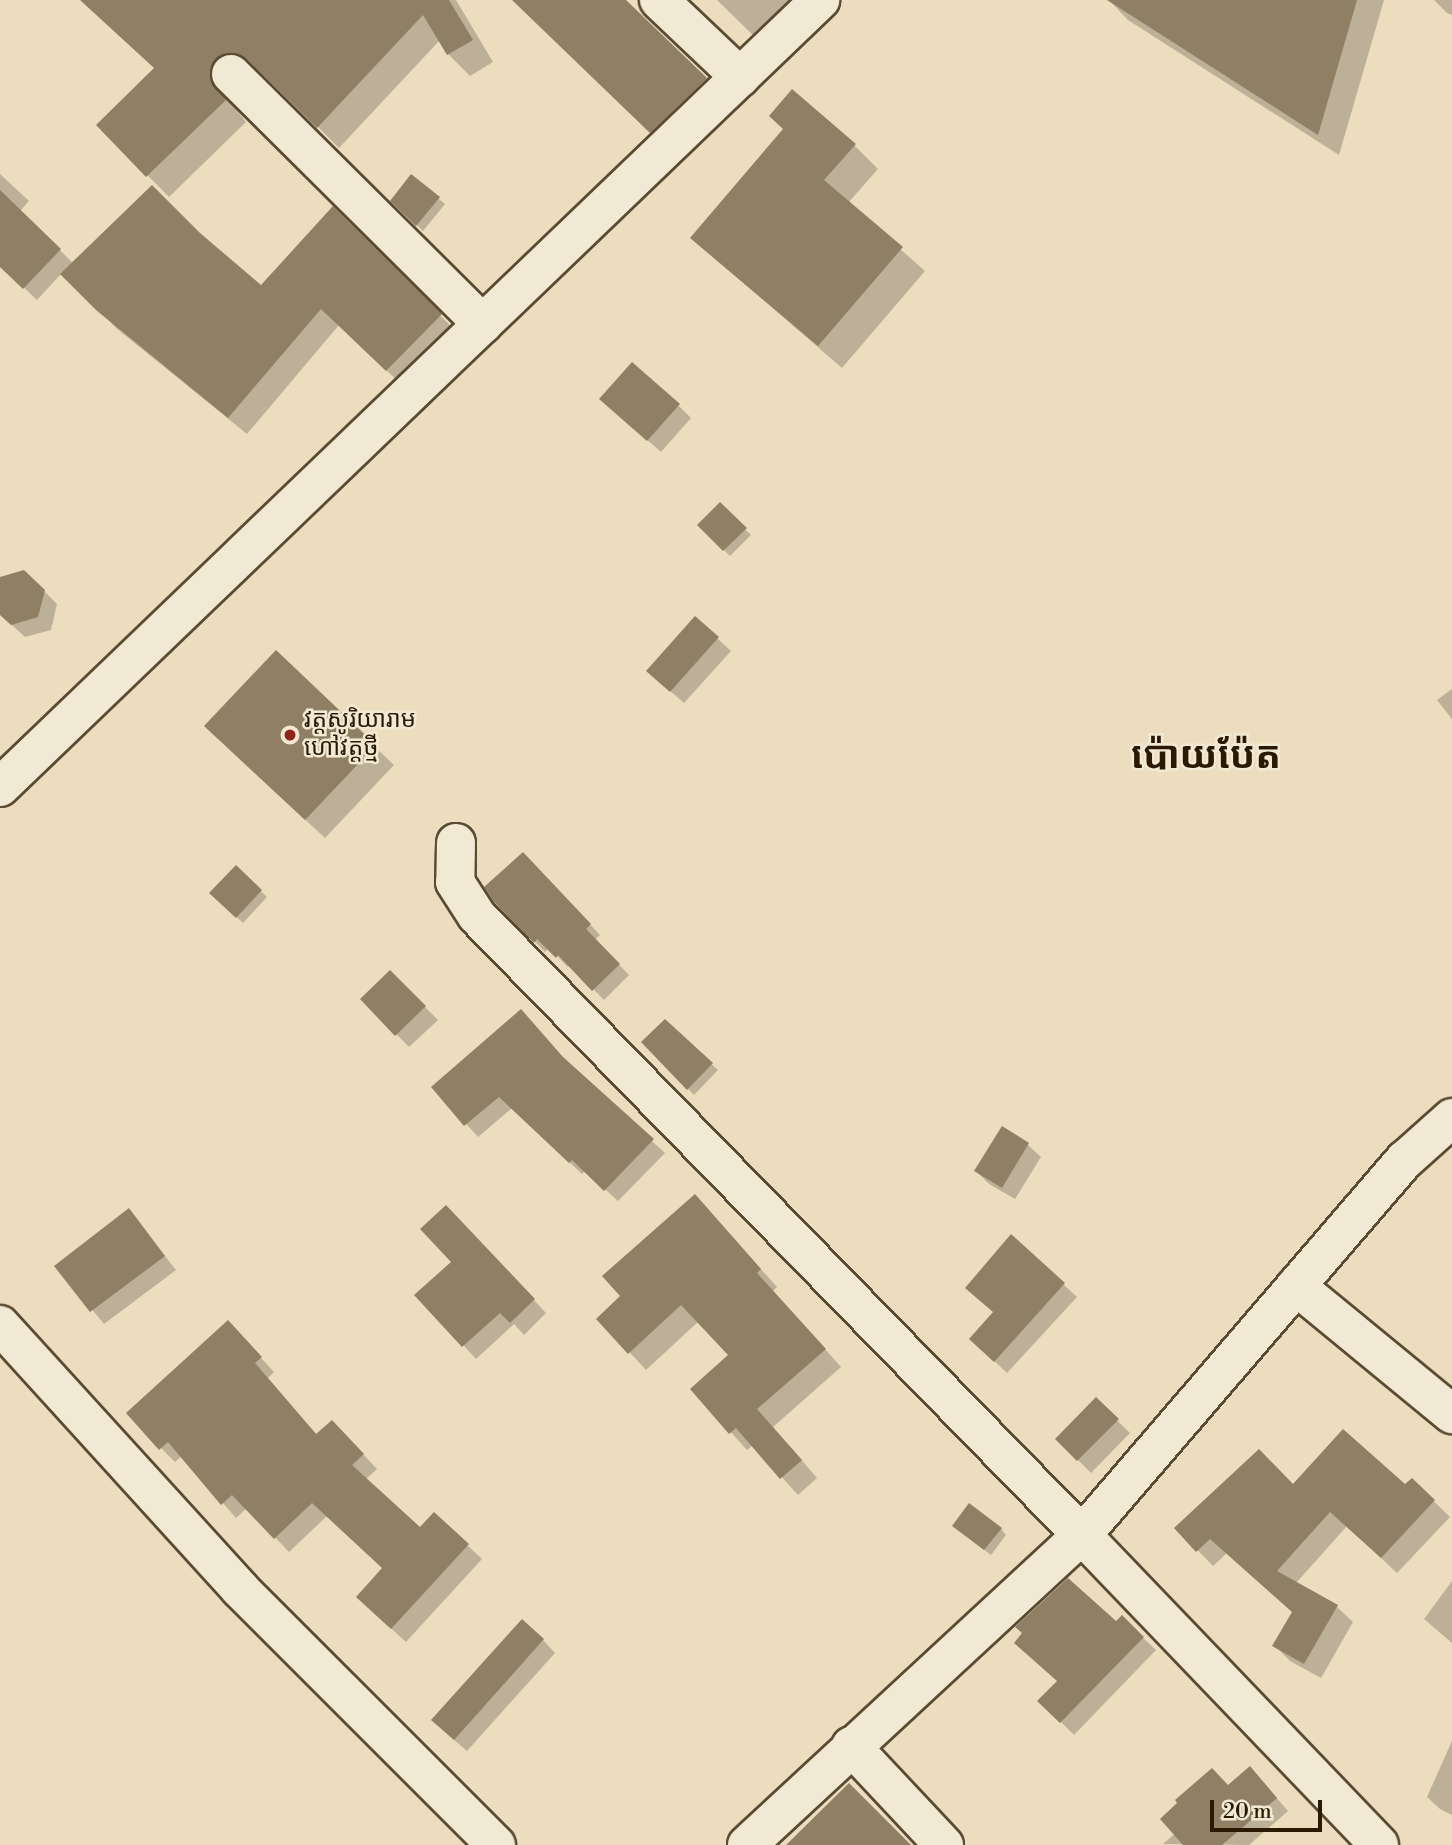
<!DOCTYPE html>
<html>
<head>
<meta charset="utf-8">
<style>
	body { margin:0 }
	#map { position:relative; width:1452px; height:1845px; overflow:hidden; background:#ebddbe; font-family:"Libre Bodoni","Noto Sans Khmer",serif }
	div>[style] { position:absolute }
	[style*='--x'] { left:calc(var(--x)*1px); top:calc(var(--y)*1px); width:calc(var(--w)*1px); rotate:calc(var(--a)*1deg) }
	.shadow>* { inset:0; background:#0003 }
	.building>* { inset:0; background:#8e7f65 }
	.roads { filter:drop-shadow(2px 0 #5a4b32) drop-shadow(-2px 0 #5a4b32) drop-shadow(0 2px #5a4b32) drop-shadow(0 -2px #5a4b32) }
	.minor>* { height:38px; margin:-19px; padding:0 19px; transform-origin:19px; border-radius:19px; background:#f2e9d5 }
	.dots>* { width:19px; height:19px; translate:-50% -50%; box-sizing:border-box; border:4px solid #f2e9d5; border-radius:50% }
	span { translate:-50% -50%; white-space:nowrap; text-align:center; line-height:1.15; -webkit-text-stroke:5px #f2e9d5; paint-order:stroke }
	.poi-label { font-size:24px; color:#2a1a04 }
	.left { translate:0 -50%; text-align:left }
	.town-label { font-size:38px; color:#2a1a04; font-weight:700 }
	.scale { position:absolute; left:1210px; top:1800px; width:112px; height:32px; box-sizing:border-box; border:4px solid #2a1a04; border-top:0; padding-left:9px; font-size:21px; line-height:24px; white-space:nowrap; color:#2a1a04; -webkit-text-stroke:5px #f2e9d5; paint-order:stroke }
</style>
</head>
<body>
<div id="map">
	<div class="shadow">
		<div style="clip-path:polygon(82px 0,456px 0,493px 62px,470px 76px,448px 54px,440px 40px,339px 148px,270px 79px,259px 73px,247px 74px,230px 91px,230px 102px,246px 122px,169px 197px,98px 125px,156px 69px)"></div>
		<div style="clip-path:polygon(517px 0,592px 0,668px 42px,725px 98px,670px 151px)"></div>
		<div style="clip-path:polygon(717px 0,813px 0,761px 43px)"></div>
		<div style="clip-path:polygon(1109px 0,1384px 0,1339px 155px,1128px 20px)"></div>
		<div style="clip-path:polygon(1434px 0,1452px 0,1452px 15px,1447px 13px)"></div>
		<div style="clip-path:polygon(854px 145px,878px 169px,848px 203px,925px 271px,842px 368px,692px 238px)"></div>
		<div style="clip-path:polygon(0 174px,29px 201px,20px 211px,73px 263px,261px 287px,333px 209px,458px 333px,405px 388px,339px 325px,247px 434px,116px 328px,62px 273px,37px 300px,0 265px)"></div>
		<div style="clip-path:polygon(411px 176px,445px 204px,423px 231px,392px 201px)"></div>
		<div style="clip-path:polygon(679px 406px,691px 418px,661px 452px,614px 411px)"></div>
		<div style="clip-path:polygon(720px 504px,751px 535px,730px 556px,699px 525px)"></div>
		<div style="clip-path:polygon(0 579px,44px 591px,57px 604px,51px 630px,25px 637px,0 614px)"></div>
		<div style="clip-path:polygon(695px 618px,731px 651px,684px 703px,661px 683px)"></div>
		<div style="clip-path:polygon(276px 653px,394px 765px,325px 838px,225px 745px)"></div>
		<div style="clip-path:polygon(1452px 689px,1452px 719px,1437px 700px)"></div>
		<div style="clip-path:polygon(523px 854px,600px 935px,595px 940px,629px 975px,604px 1000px,570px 965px,568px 967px,549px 948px,545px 952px,496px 901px)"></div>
		<div style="clip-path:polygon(236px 867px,267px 897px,243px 923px,212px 893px)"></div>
		<div style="clip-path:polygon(390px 972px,438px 1020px,409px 1047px,362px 999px)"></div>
		<div style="clip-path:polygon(665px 1022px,718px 1070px,694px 1095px,644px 1042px)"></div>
		<div style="clip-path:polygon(570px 1066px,665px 1153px,618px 1201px,585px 1171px,582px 1174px,512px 1108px,478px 1137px,433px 1087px)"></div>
		<div style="clip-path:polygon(1002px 1128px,1028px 1145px,1041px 1157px,1015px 1199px,989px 1184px,976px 1171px)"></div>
		<div style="clip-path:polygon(695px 1196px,777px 1287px,773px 1291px,841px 1367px,773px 1427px,817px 1478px,798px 1495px,753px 1445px,747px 1450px,692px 1389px,731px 1355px,699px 1321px,646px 1370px,599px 1319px,622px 1297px)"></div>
		<div style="clip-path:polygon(129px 1211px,176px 1270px,104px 1324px,56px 1266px)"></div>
		<div style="clip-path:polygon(459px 1220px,546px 1313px,524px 1335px,514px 1324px,476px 1359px,417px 1295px,454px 1262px)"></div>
		<div style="clip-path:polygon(1011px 1236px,1077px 1297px,1007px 1373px,984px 1351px)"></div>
		<div style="clip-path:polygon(242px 1337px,274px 1372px,268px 1378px,317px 1435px,346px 1436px,377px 1469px,365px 1480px,420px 1530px,434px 1514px,482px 1559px,406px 1642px,372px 1611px,384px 1569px,327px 1516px,289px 1552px,247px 1508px,236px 1518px,182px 1456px,175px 1462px,161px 1448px)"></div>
		<div style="clip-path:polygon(1096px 1400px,1130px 1433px,1091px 1473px,1057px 1439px)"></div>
		<div style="clip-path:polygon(1412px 1480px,1450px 1517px,1397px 1573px,1347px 1526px,1296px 1583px,1337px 1607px,1353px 1622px,1321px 1678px,1290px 1661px,1274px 1645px,1293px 1612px,1227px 1553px,1213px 1566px,1176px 1528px,1293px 1487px,1406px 1487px)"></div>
		<div style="clip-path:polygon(1001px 1529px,1006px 1535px,991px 1555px,960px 1531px)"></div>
		<div style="clip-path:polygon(1452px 1581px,1452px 1643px,1424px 1619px)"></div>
		<div style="clip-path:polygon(1122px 1618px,1156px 1650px,1074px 1735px,1040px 1701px)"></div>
		<div style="clip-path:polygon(543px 1640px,555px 1653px,467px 1751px,446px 1733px)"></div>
		<div style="clip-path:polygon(1452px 1741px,1452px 1815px,1440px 1809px,1427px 1797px)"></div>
		<div style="clip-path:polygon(1262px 1781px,1288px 1811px,1249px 1845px,1163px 1844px,1228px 1787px)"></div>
	</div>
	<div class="building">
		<div style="clip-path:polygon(80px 0,449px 0,473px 40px,447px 55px,423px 15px,317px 128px,246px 58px,236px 53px,225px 53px,215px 59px,210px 69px,210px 79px,226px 100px,146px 177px,96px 125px,154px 68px)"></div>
		<div style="clip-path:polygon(512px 0,626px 0,707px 78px,650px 133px)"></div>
		<div style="clip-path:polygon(1107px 0,1357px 0,1318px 135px)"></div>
		<div style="clip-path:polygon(792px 89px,856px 144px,824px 180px,903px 247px,818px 346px,690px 238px,783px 129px,769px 116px)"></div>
		<div style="clip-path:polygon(411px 174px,440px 197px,416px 226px,390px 201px)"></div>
		<div style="clip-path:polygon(152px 185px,200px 233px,261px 285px,333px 206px,442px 314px,386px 371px,321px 309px,228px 418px,96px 310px,60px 274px)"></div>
		<div style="clip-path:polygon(0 190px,61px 249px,23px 289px,0 267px)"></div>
		<div style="clip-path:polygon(632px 362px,680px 404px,647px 441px,599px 399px)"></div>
		<div style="clip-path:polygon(720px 502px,747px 528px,723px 551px,697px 525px)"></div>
		<div style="clip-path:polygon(24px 570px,45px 590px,38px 617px,11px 625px,0 615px,0 577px)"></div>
		<div style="clip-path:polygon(695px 616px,719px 637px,670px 692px,646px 671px)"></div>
		<div style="clip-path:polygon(276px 650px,376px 745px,305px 820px,204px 726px)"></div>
		<div style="clip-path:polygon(523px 852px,591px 924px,586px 929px,620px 964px,592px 991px,558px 955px,556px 958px,537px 939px,534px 943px,494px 902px,484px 887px)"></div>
		<div style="clip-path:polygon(236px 865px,262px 890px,236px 918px,209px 893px)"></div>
		<div style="clip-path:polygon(390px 970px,426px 1006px,395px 1036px,360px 999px)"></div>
		<div style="clip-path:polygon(521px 1009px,563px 1057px,654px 1139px,604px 1191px,572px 1160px,569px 1163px,499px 1097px,464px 1126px,431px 1087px)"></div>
		<div style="clip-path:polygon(665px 1019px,713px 1063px,687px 1090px,641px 1042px)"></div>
		<div style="clip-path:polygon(1002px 1126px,1029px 1143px,1002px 1188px,974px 1171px)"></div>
		<div style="clip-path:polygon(695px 1194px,761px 1269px,757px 1273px,826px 1349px,757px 1409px,802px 1460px,780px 1479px,736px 1428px,729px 1434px,690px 1389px,728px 1355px,681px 1305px,628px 1354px,596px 1319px,620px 1296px,602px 1276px)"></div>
		<div style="clip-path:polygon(446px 1205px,535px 1299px,510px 1323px,500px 1313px,462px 1347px,414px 1295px,451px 1262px,420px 1229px)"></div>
		<div style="clip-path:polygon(129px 1208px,165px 1256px,90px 1312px,54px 1266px)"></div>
		<div style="clip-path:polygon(1011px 1234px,1065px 1283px,994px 1362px,969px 1339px,993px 1312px,965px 1288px)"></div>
		<div style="clip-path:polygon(228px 1320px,262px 1357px,255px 1363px,316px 1434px,332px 1420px,364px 1454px,352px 1465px,420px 1527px,434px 1512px,469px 1544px,391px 1629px,356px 1597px,382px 1568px,312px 1503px,274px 1539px,232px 1495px,221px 1505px,168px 1442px,159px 1450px,126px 1413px)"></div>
		<div style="clip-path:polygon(1096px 1397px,1119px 1419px,1077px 1461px,1055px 1439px)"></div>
		<div style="clip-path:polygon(1343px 1429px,1405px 1484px,1412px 1478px,1435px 1500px,1381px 1558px,1330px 1512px,1277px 1571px,1338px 1605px,1304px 1664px,1272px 1646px,1292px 1612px,1210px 1539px,1196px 1552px,1174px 1528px,1259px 1449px,1293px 1484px)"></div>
		<div style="clip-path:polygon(969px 1503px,1002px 1528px,984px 1550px,952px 1526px)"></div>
		<div style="clip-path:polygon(1068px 1578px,1116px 1621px,1122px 1615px,1144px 1637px,1060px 1723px,1037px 1701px,1057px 1681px,1014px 1643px,1022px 1633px,1015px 1627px)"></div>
		<div style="clip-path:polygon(522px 1619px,544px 1639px,454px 1740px,431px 1720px)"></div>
		<div style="clip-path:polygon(1250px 1766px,1277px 1798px,1222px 1845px,1183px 1845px,1160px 1819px,1177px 1803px,1175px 1800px,1212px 1768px,1228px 1785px)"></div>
		<div style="clip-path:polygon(849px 1783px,911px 1845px,786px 1845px)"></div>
	</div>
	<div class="roads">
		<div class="minor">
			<div style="--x:659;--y:0;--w:112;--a:43.5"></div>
			<div style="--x:231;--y:74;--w:355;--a:44.8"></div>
			<div style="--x:0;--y:787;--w:1137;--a:-43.82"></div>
			<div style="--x:456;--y:843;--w:39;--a:91"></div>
			<div style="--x:455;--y:882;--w:40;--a:57.1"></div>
			<div style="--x:477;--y:916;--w:866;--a:45.66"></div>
			<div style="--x:1082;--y:1535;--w:429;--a:46.2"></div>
			<div style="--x:1296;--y:1286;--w:202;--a:39.4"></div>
			<div style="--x:0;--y:1325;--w:357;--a:47.7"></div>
			<div style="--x:240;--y:1589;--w:362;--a:45"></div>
			<div style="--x:851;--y:1746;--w:136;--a:46.8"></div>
			<div style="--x:747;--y:1845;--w:456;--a:-42.8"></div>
			<div style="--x:1082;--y:1535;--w:495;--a:-49.3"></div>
			<div style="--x:1405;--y:1160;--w:63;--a:-41.8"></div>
		</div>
	</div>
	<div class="dots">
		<div style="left:290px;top:735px;background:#8f2418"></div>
	</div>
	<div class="poi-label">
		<span class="left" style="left:304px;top:735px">វត្តសូរិយារាម<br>ហៅវត្តថ្មី</span>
	</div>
	<div class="town-label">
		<span style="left:1206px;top:757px">ប៉ោយប៉ែត</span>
	</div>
	<div class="scale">20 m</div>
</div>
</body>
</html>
